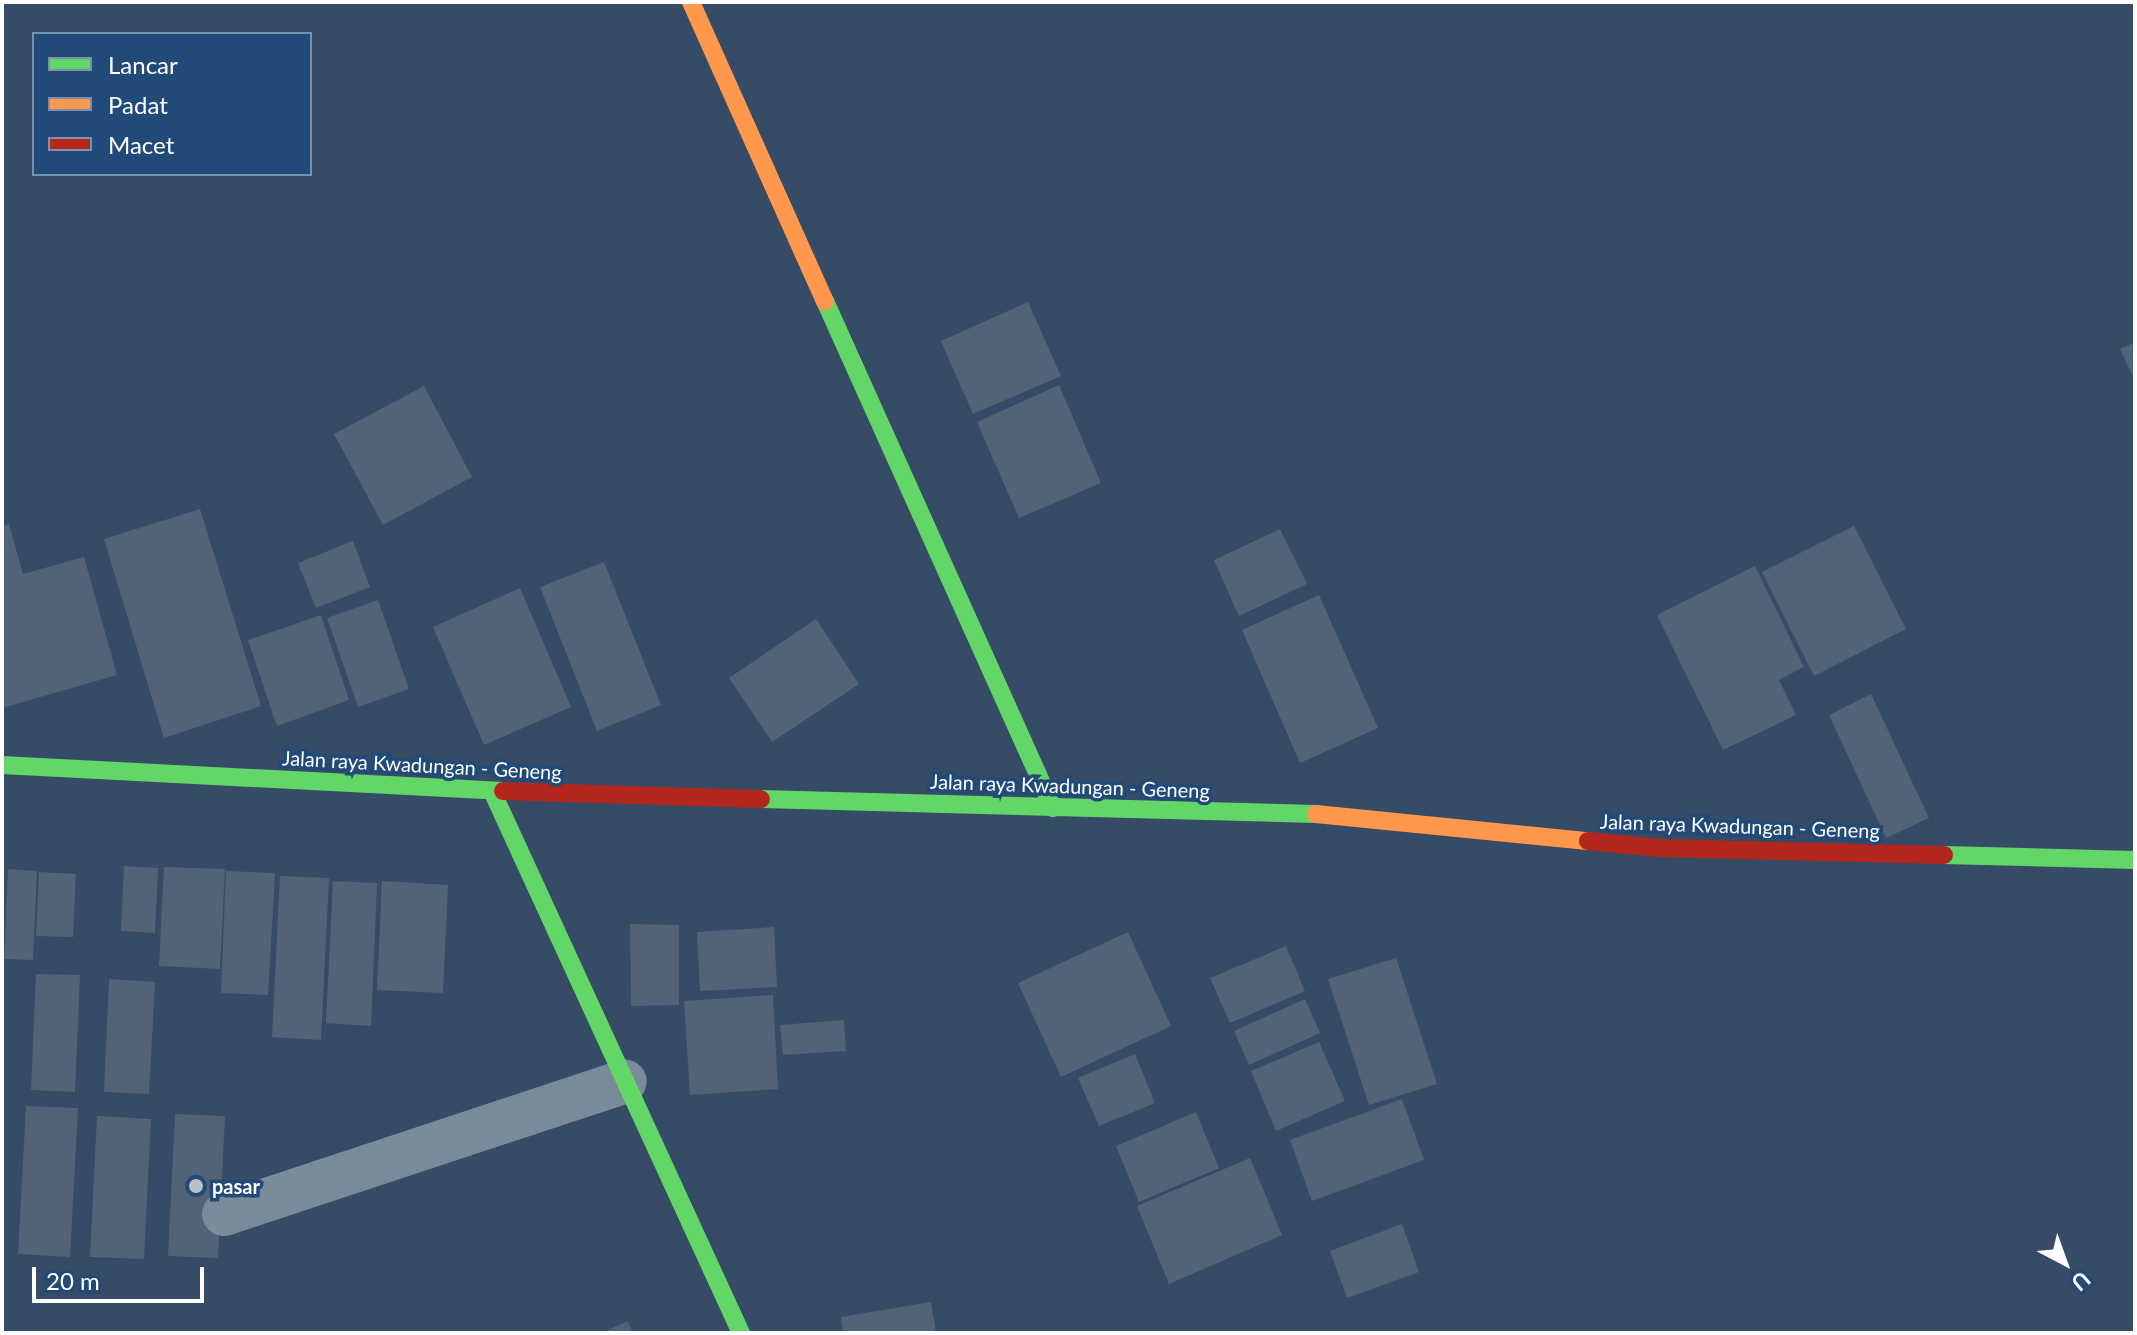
<!DOCTYPE html>
<html>
<head>
<meta charset="utf-8">
<style>
	body { margin:0 }
	#map { position:relative; width:2137px; height:1335px; overflow:hidden; background:#364b65; font-family:Lato,sans-serif }
	div>[style] { position:absolute }
	[style*='--x'] { left:calc(var(--x)*1px); top:calc(var(--y)*1px); width:calc(var(--w)*1px); rotate:calc(var(--a)*1deg) }
	.building>* { inset:0; background:#526377 }
	.street>* { height:44px; margin:-22px; padding:0 22px; transform-origin:22px; border-radius:22px; background:#7a8b9c }
	.fast>* { height:18px; margin:-9px; padding:0 9px; transform-origin:9px; border-radius:9px; background:#63d668 }
	.slow>* { height:18px; margin:-9px; padding:0 9px; transform-origin:9px; border-radius:9px; background:#ff974d }
	.jam>* { height:18px; margin:-9px; padding:0 9px; transform-origin:9px; border-radius:9px; background:#b3261e }
	.dots>* { width:22px; height:22px; translate:-50% -50%; box-sizing:border-box; border:4px solid #224a79; border-radius:50% }
	span { translate:-50% -50%; white-space:nowrap; text-align:center; line-height:1.15; -webkit-text-stroke:7px #224a79; paint-order:stroke }
	.street-label { font-size:20px; color:#fff }
	.poi-label { font-size:20px; color:#fff; font-weight:700 }
	.left { translate:0 -50%; text-align:left }
	.frame { position:absolute; inset:0; border:4px solid #fff; pointer-events:none }
	.legend { position:absolute; left:32px; top:32px; width:280px; height:144px; box-sizing:border-box; background:#224a79; border:2px solid #7a92af; margin:0; padding:10px 14px; list-style:none; font-size:24px; color:#fff }
	.legend li { display:flex; align-items:center; gap:16px; height:40px }
	.legend b { width:40px; border:2px solid #7a92af }
	.north { position:absolute; left:2025px; top:1223px; width:80px; height:80px; -webkit-text-stroke:6px #224a79; paint-order:stroke; rotate:139deg; font-size:22px; font-weight:700; line-height:32px; text-align:center; color:#fff }
	.north::after { content:''; display:block; margin:auto; width:28px; height:36px; background:#fff; clip-path:polygon(50% 0,100% 100%,50% 72%,0 100%) }
	.scale { position:absolute; left:32px; top:1267px; width:172px; height:36px; box-sizing:border-box; border:4px solid #fff; border-top:0; padding-left:10px; font-size:24px; line-height:28px; white-space:nowrap; color:#fff; -webkit-text-stroke:6px #224a79; paint-order:stroke }
</style>
</head>
<body>
<div id="map">
	<div class="building">
		<div style="clip-path:polygon(1028px 302px,1061px 376px,973px 414px,941px 341px)"></div>
		<div style="clip-path:polygon(2135px 342px,2135px 381px,2120px 349px)"></div>
		<div style="clip-path:polygon(1059px 385px,1101px 483px,1019px 518px,977px 422px)"></div>
		<div style="clip-path:polygon(424px 386px,472px 477px,383px 525px,334px 434px)"></div>
		<div style="clip-path:polygon(200px 509px,261px 706px,164px 738px,104px 539px)"></div>
		<div style="clip-path:polygon(9px 524px,23px 574px,84px 557px,117px 675px,2px 708px,2px 526px)"></div>
		<div style="clip-path:polygon(1854px 526px,1906px 629px,1814px 676px,1762px 572px)"></div>
		<div style="clip-path:polygon(1280px 529px,1307px 584px,1239px 616px,1214px 560px)"></div>
		<div style="clip-path:polygon(353px 541px,370px 587px,316px 608px,298px 563px)"></div>
		<div style="clip-path:polygon(604px 562px,661px 705px,597px 731px,540px 587px)"></div>
		<div style="clip-path:polygon(1755px 566px,1804px 667px,1779px 680px,1796px 715px,1723px 750px,1657px 615px)"></div>
		<div style="clip-path:polygon(520px 588px,571px 707px,484px 745px,433px 627px)"></div>
		<div style="clip-path:polygon(1319px 595px,1378px 728px,1300px 763px,1242px 630px)"></div>
		<div style="clip-path:polygon(378px 600px,409px 689px,358px 707px,327px 618px)"></div>
		<div style="clip-path:polygon(321px 615px,349px 700px,277px 726px,248px 640px)"></div>
		<div style="clip-path:polygon(816px 619px,859px 684px,772px 742px,729px 678px)"></div>
		<div style="clip-path:polygon(1871px 694px,1929px 818px,1886px 838px,1829px 715px)"></div>
		<div style="clip-path:polygon(124px 866px,158px 868px,155px 933px,121px 931px)"></div>
		<div style="clip-path:polygon(164px 867px,225px 869px,220px 969px,159px 966px)"></div>
		<div style="clip-path:polygon(8px 869px,37px 871px,33px 960px,4px 959px)"></div>
		<div style="clip-path:polygon(226px 871px,275px 873px,268px 995px,221px 993px)"></div>
		<div style="clip-path:polygon(39px 872px,76px 874px,73px 937px,36px 936px)"></div>
		<div style="clip-path:polygon(280px 876px,329px 878px,321px 1040px,272px 1037px)"></div>
		<div style="clip-path:polygon(333px 881px,377px 883px,371px 1026px,326px 1023px)"></div>
		<div style="clip-path:polygon(382px 881px,448px 885px,443px 993px,377px 990px)"></div>
		<div style="clip-path:polygon(630px 924px,679px 925px,679px 1005px,631px 1006px)"></div>
		<div style="clip-path:polygon(774px 927px,777px 987px,700px 991px,697px 932px)"></div>
		<div style="clip-path:polygon(1128px 932px,1171px 1026px,1061px 1077px,1018px 983px)"></div>
		<div style="clip-path:polygon(1286px 946px,1305px 991px,1230px 1023px,1210px 978px)"></div>
		<div style="clip-path:polygon(1396px 958px,1437px 1084px,1369px 1105px,1328px 979px)"></div>
		<div style="clip-path:polygon(36px 974px,80px 975px,75px 1092px,31px 1090px)"></div>
		<div style="clip-path:polygon(109px 979px,155px 982px,149px 1094px,104px 1092px)"></div>
		<div style="clip-path:polygon(773px 995px,778px 1089px,690px 1095px,684px 1001px)"></div>
		<div style="clip-path:polygon(1305px 999px,1320px 1033px,1249px 1065px,1234px 1031px)"></div>
		<div style="clip-path:polygon(844px 1020px,846px 1051px,783px 1055px,780px 1025px)"></div>
		<div style="clip-path:polygon(1319px 1042px,1345px 1101px,1276px 1131px,1251px 1071px)"></div>
		<div style="clip-path:polygon(1135px 1054px,1155px 1103px,1099px 1126px,1078px 1078px)"></div>
		<div style="clip-path:polygon(1402px 1099px,1424px 1160px,1312px 1201px,1290px 1140px)"></div>
		<div style="clip-path:polygon(26px 1106px,78px 1108px,70px 1257px,18px 1254px)"></div>
		<div style="clip-path:polygon(1196px 1112px,1219px 1168px,1139px 1202px,1116px 1146px)"></div>
		<div style="clip-path:polygon(175px 1114px,225px 1116px,218px 1258px,168px 1256px)"></div>
		<div style="clip-path:polygon(97px 1116px,151px 1119px,144px 1259px,90px 1257px)"></div>
		<div style="clip-path:polygon(1250px 1158px,1282px 1235px,1169px 1284px,1137px 1206px)"></div>
		<div style="clip-path:polygon(1402px 1224px,1419px 1272px,1347px 1298px,1330px 1251px)"></div>
		<div style="clip-path:polygon(931px 1302px,936px 1333px,843px 1333px,841px 1317px)"></div>
		<div style="clip-path:polygon(628px 1321px,633px 1333px,601px 1333px)"></div>
	</div>
	<div class="street">
		<div style="--x:224;--y:1214;--w:422;--a:-18.3"></div>
	</div>
	<div class="fast">
		<div style="--x:825;--y:301;--w:556;--a:65.79"></div>
		<div style="--x:2;--y:765;--w:502;--a:2.97"></div>
		<div style="--x:492;--y:791;--w:596;--a:65.33"></div>
		<div style="--x:761;--y:799;--w:555;--a:1.55"></div>
		<div style="--x:1944;--y:855;--w:191;--a:1.5"></div>
	</div>
	<div class="slow">
		<div style="--x:691;--y:2;--w:328;--a:65.9"></div>
		<div style="--x:1316;--y:814;--w:273;--a:5.7"></div>
	</div>
	<div class="jam">
		<div style="--x:503;--y:791;--w:258;--a:1.8"></div>
		<div style="--x:1588;--y:841;--w:70;--a:5.7"></div>
		<div style="--x:1658;--y:848;--w:286;--a:1.4"></div>
	</div>
	<div class="dots">
		<div style="left:196px;top:1186px;background:#b9c0c9"></div>
	</div>
	<div class="street-label">
		<span style="left:422px;top:765px;rotate:3deg">Jalan raya Kwadungan - Geneng</span>
		<span style="left:1070px;top:786px;rotate:2deg">Jalan raya Kwadungan - Geneng</span>
		<span style="left:1740px;top:826px;rotate:2deg">Jalan raya Kwadungan - Geneng</span>
	</div>
	<div class="poi-label">
		<span class="left" style="left:212px;top:1186px">pasar</span>
	</div>
	<div class="frame"></div>
	<ul class="legend">
	<li><b style="height:10px;background:#63d668"></b>Lancar</li>
	<li><b style="height:10px;background:#ff974d"></b>Padat</li>
	<li><b style="height:10px;background:#b3261e"></b>Macet</li>
	</ul>
	<div class="north">U</div>
	<div class="scale">20 m</div>
</div>
</body>
</html>
